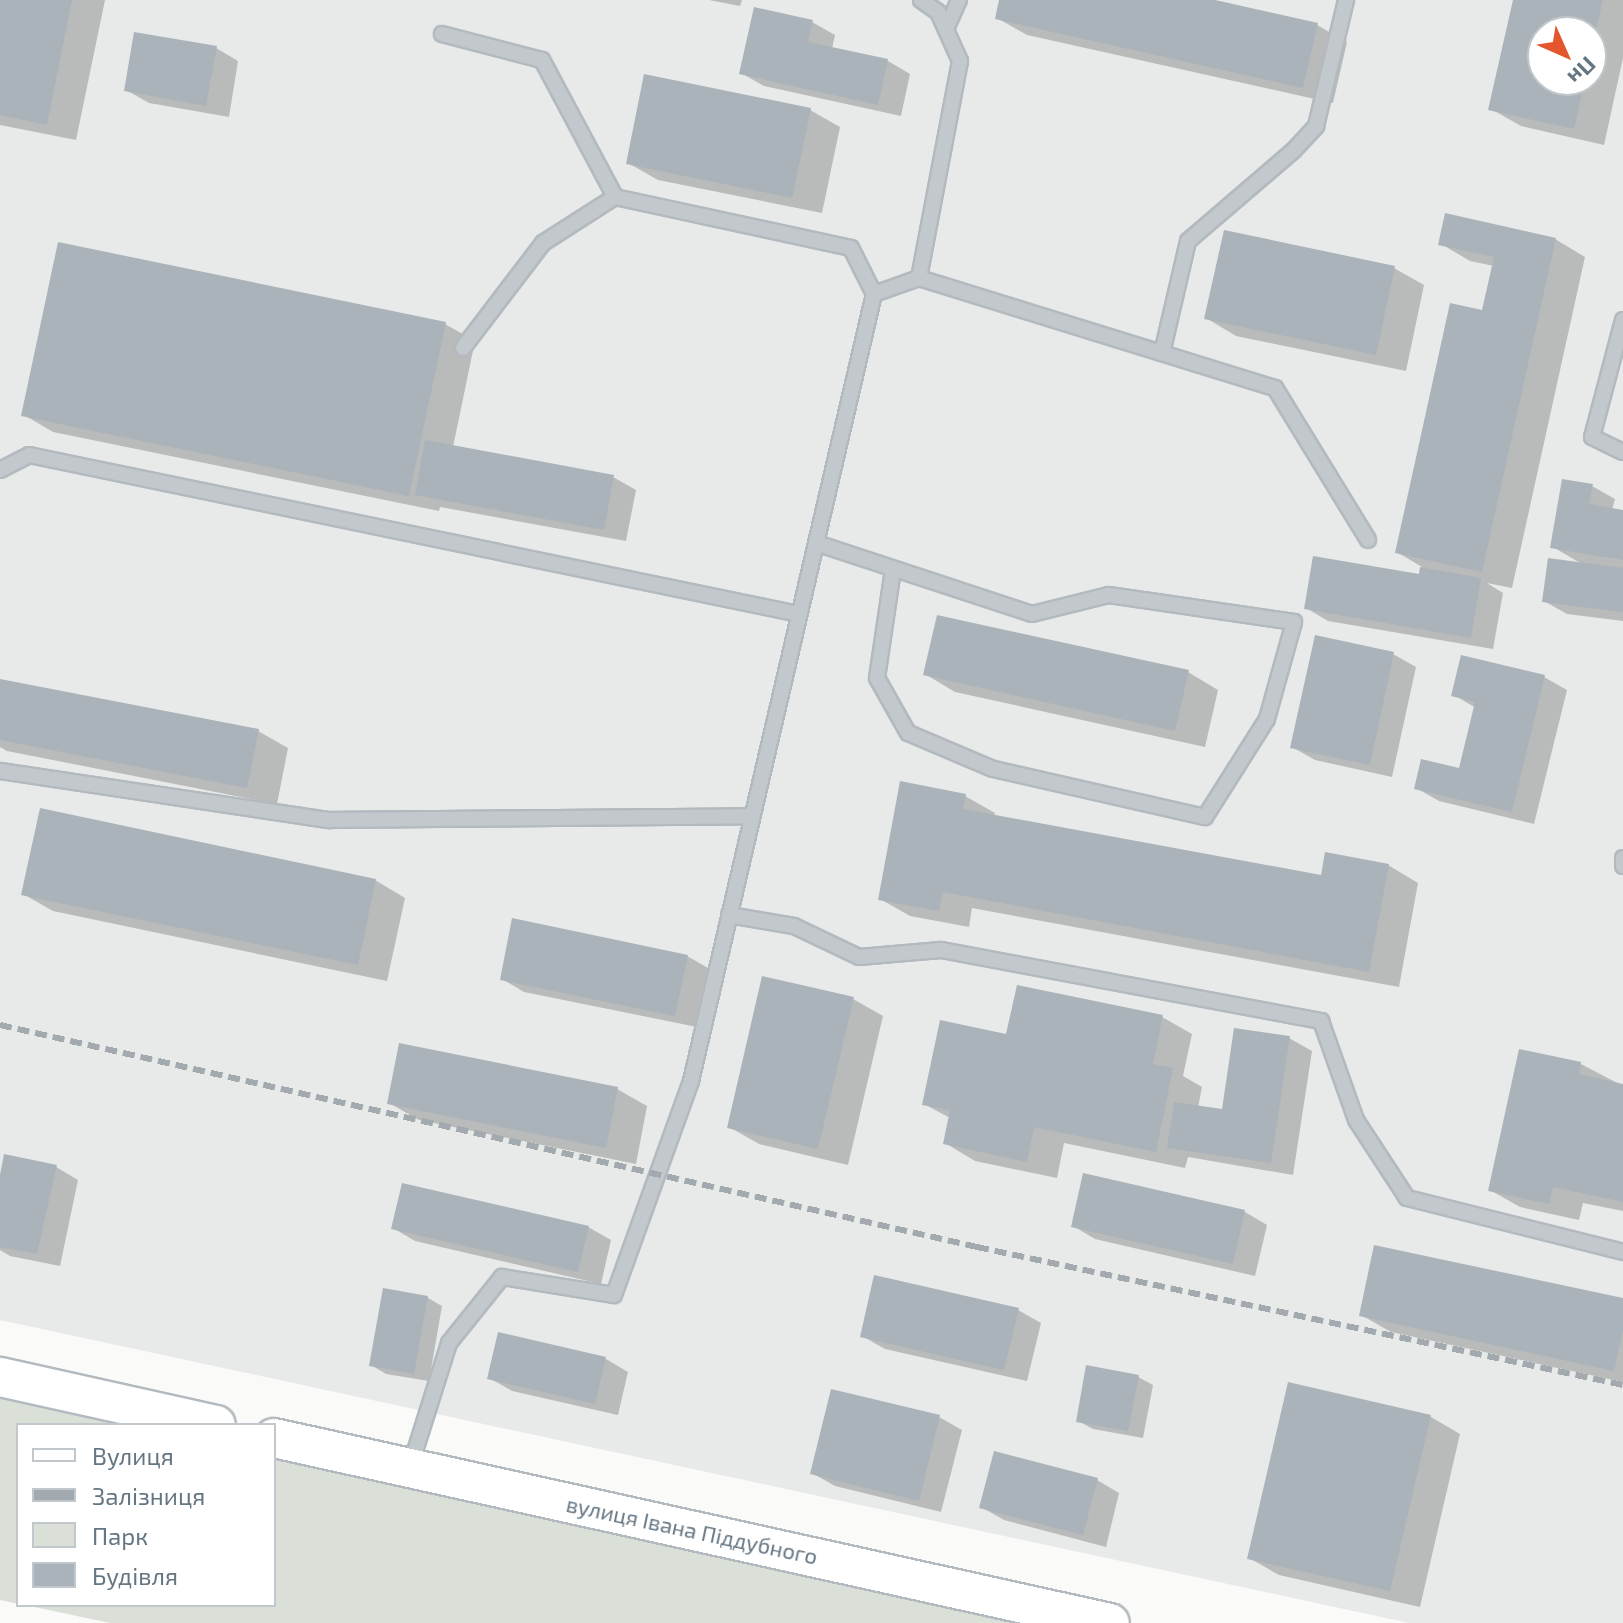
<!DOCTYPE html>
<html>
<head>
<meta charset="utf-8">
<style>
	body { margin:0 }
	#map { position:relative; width:1623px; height:1623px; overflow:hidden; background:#fafaf8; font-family:"Exo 2",sans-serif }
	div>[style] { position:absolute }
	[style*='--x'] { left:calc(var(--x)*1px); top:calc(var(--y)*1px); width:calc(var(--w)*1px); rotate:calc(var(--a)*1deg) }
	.built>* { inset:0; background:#e8e9e9 }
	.green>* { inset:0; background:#dadfd7 }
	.shadow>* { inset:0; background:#0003 }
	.building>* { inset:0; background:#aab3b9 }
	.roads { filter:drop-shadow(2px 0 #b3babf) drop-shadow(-2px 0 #b3babf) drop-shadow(0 2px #b3babf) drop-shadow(0 -2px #b3babf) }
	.lane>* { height:14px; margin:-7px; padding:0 7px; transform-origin:7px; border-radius:7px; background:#c3c8cc }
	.secondary>* { height:38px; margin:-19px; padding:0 19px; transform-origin:19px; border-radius:19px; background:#fff }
	.rail>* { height:6px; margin-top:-3px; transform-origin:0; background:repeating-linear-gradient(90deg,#a2aab0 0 12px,transparent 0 18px) }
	span { translate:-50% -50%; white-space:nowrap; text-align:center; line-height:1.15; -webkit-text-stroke:8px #fff; paint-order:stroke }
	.street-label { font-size:22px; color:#657683 }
	.legend { position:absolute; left:16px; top:1423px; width:260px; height:184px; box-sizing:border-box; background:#fff; border:2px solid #c1c8cd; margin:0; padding:10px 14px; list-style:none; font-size:24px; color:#657683 }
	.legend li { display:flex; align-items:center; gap:16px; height:40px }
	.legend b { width:40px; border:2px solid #c1c8cd }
	.north { position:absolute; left:1527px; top:16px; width:80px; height:80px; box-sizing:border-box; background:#fff; border:2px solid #c1c8cd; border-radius:50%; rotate:135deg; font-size:22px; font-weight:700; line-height:32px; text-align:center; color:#657683 }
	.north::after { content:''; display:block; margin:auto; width:28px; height:36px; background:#e4572e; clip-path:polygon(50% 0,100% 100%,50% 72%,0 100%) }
</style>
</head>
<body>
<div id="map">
	<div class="built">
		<div style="clip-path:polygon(evenodd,0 0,1623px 0,1623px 1623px,1409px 1623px,0 1320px,0 0,1543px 32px,1591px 32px,1591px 80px,1543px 80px,1543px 32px)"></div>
	</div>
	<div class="green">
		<div style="clip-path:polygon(0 1397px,133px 1425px,18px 1425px,18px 1604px,0 1600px)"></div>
		<div style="clip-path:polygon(274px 1455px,1061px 1623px,110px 1623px,25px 1605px,274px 1605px)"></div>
	</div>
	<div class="shadow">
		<div style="clip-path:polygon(0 0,105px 0,76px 140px,0 125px)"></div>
		<div style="clip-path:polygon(709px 0,742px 0,740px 6px)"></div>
		<div style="clip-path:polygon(1001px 0,1205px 0,1317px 25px,1347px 42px,1333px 103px,1027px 35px,997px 18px)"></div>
		<div style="clip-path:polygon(evenodd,1515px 0,1623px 0,1623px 58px,1604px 145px,1521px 126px,1491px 109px,1515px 0,1543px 32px,1591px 32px,1591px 80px,1543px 80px,1543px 32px)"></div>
		<div style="clip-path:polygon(812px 22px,835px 35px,832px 49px,888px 61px,910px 74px,901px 116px,764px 86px,741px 73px)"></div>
		<div style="clip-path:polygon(216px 48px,238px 61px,229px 117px,149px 103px,126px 90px)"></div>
		<div style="clip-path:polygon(810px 110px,840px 127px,822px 213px,658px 180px,628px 163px)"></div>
		<div style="clip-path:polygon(1555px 239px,1585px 257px,1512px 588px,1487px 583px,1503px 593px,1493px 649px,1328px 621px,1306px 608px,1420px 576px,1422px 567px,1397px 552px,1484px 312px,1494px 266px,1470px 261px,1441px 244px)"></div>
		<div style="clip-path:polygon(1394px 268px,1424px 285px,1406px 371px,1236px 336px,1206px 318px)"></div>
		<div style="clip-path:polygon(445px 324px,475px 341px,453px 447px,613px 477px,636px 490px,626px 541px,440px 507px,439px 511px,53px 432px,24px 415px)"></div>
		<div style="clip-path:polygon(1592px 486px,1615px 499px,1612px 510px,1623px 512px,1623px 621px,1567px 614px,1544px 601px,1582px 564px,1553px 547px)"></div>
		<div style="clip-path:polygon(1393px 654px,1416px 667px,1392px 777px,1315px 760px,1292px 747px)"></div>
		<div style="clip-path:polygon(1188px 672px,1218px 690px,1205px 747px,955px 692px,925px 674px)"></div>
		<div style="clip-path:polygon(1544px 677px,1567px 690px,1534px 824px,1439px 801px,1416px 788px,1461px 770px,1476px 708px,1454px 695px)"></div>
		<div style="clip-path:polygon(0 681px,258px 731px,288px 748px,277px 804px,7px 751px,0 747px)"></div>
		<div style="clip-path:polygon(965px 796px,995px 813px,994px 816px,1322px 878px,1388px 865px,1418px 883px,1399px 987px,972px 908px,969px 927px,910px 916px,880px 899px)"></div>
		<div style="clip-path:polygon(375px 880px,405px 898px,387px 981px,53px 911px,23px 894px)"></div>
		<div style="clip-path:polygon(687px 956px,710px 969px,697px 1027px,524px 992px,502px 979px)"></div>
		<div style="clip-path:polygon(853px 999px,883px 1016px,848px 1165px,759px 1144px,729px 1127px)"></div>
		<div style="clip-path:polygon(1162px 1017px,1192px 1034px,1183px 1076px,1202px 1087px,1198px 1108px,1223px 1111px,1289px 1038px,1312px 1051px,1293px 1175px,1188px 1157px,1185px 1168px,1064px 1143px,1057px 1178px,975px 1161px,945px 1143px,950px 1118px,924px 1104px,1008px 1036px)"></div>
		<div style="clip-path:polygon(1581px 1064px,1623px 1086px,1623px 1211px,1583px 1203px,1579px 1220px,1520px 1207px,1490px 1190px)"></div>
		<div style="clip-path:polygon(617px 1089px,647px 1106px,636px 1164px,419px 1120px,389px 1103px)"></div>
		<div style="clip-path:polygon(56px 1167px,78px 1180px,60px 1266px,10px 1256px,0 1250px,0 1185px)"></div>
		<div style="clip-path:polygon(1245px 1212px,1267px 1225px,1255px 1276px,1095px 1239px,1073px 1226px)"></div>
		<div style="clip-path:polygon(588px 1227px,611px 1240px,601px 1284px,415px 1241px,393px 1228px)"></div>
		<div style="clip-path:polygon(385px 1290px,428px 1298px,442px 1306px,429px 1381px,386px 1374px,371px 1365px)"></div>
		<div style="clip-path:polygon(1623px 1300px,1623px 1382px,1391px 1332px,1361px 1315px)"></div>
		<div style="clip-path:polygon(1018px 1310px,1041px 1323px,1027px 1381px,885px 1349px,862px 1336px)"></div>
		<div style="clip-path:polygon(500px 1334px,606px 1359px,628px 1372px,618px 1415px,512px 1391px,489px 1378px)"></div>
		<div style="clip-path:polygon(1138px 1377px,1153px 1385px,1143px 1438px,1093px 1429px,1078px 1421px)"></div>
		<div style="clip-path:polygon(1289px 1385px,1431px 1417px,1460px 1434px,1420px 1607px,1279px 1575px,1249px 1558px)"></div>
		<div style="clip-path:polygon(939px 1417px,962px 1430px,941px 1512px,835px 1486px,812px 1473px)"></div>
		<div style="clip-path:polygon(1097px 1480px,1119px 1493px,1106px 1547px,1004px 1520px,981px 1507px)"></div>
	</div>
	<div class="building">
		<div style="clip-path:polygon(0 0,72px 0,47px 125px,0 115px)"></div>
		<div style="clip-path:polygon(999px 0,1215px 0,1318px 23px,1303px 88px,995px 19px)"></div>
		<div style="clip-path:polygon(1513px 0,1603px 0,1592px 46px,1591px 32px,1543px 32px,1543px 80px,1585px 80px,1574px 129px,1488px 110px)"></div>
		<div style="clip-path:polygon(754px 7px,813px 20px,808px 42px,888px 59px,878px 105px,739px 74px)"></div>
		<div style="clip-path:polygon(134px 32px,217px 46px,206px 106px,124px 91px)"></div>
		<div style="clip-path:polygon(644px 74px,811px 108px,792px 198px,626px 164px)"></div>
		<div style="clip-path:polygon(1445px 213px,1556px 238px,1482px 572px,1395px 553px,1450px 303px,1482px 310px,1494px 257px,1438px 245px)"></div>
		<div style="clip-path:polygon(1224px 230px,1395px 266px,1376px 355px,1204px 319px)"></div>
		<div style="clip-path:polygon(58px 242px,446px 322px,409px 496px,21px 416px)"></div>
		<div style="clip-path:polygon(425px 440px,614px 475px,604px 530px,415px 495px)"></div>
		<div style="clip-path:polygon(1562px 479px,1593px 484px,1589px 504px,1623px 510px,1623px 560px,1550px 548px)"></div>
		<div style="clip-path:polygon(1313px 556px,1419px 574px,1420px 567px,1481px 578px,1471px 638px,1304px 609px)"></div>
		<div style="clip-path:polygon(1548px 558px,1623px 568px,1623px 612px,1542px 602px)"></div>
		<div style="clip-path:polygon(937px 615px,1189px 670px,1175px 731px,923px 675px)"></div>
		<div style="clip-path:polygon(1315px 635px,1394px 652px,1370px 765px,1290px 748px)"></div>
		<div style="clip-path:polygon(1461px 655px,1545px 675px,1512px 812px,1414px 789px,1421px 759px,1459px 768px,1475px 702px,1451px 696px)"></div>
		<div style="clip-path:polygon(0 679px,259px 729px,247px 788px,0 740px)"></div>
		<div style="clip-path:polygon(900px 781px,966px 794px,963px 809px,1321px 875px,1325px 852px,1389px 864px,1369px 972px,943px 892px,939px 911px,878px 900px)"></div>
		<div style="clip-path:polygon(40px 808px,376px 879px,358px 965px,21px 895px)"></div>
		<div style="clip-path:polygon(512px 918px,688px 955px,675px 1016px,500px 980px)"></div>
		<div style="clip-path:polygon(762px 976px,854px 997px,818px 1149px,727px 1128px)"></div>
		<div style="clip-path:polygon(1017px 985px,1163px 1015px,1153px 1064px,1173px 1068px,1156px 1152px,1034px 1127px,1027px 1162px,943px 1144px,950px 1110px,922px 1105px,940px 1020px,1006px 1034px)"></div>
		<div style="clip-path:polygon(1234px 1028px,1290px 1036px,1271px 1163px,1167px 1148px,1174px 1102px,1222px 1109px)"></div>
		<div style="clip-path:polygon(399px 1043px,618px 1087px,606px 1148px,387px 1104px)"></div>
		<div style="clip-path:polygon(1519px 1049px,1581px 1062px,1579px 1074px,1623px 1084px,1623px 1202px,1553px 1187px,1549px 1204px,1488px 1191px)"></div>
		<div style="clip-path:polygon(4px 1154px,57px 1165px,37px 1254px,0 1247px,0 1175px)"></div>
		<div style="clip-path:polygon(1083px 1173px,1245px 1210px,1233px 1264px,1071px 1227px)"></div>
		<div style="clip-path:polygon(402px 1183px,589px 1226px,578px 1272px,391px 1229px)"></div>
		<div style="clip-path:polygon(1374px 1245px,1623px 1298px,1623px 1330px,1614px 1371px,1359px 1316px)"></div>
		<div style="clip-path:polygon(874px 1275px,1019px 1308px,1004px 1370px,860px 1337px)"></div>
		<div style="clip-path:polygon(383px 1288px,428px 1296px,414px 1374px,369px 1366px)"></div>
		<div style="clip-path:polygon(498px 1332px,606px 1357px,595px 1404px,487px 1379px)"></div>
		<div style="clip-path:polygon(1086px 1365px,1139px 1375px,1128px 1431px,1076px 1422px)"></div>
		<div style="clip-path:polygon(1288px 1382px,1431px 1415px,1390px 1591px,1247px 1559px)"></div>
		<div style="clip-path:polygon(831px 1389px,940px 1415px,919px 1501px,810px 1474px)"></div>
		<div style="clip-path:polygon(994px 1451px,1098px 1478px,1083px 1535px,979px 1508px)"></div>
	</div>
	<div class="roads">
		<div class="lane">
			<div style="--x:946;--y:29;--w:32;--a:-66"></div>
			<div style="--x:442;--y:34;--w:103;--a:14.6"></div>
			<div style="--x:542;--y:60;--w:155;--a:61.9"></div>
			<div style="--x:919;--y:278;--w:221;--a:-79.3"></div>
			<div style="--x:960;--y:61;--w:54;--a:-114.2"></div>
			<div style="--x:938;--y:12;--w:21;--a:-145"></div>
			<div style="--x:1623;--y:320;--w:121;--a:104.8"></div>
			<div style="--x:1592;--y:437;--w:34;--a:26"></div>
			<div style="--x:463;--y:348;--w:132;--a:-52.7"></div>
			<div style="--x:543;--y:243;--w:85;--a:-32.6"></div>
			<div style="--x:615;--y:197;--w:241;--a:12.2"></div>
			<div style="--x:851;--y:248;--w:51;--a:63.4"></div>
			<div style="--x:1162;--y:353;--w:115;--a:-76.9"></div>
			<div style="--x:1188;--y:241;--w:140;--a:-40.6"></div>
			<div style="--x:1294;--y:150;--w:33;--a:-47"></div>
			<div style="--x:1316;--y:126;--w:130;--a:-76.6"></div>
			<div style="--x:0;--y:470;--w:33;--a:-27"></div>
			<div style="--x:29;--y:455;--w:786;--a:11.67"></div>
			<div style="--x:816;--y:543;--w:227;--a:18.2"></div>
			<div style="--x:1032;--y:614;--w:79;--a:-13.9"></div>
			<div style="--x:1109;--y:595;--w:187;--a:8.3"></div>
			<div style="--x:1294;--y:622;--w:101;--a:105.6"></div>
			<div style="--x:1267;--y:719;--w:116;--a:122.3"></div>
			<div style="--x:1205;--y:817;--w:217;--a:-167.2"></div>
			<div style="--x:993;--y:769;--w:92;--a:-157"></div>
			<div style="--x:908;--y:733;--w:63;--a:-119.4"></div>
			<div style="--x:877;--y:678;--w:110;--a:-81.6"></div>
			<div style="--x:0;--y:771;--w:333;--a:8.5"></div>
			<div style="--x:329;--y:820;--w:423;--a:-0.5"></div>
			<div style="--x:1623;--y:858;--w:8;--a:90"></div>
			<div style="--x:729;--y:915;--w:66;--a:9.6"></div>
			<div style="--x:794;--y:926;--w:72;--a:25.5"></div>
			<div style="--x:859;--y:957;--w:82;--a:-4.9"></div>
			<div style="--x:941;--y:950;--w:387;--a:10.6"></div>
			<div style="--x:1321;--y:1021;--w:105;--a:70.5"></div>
			<div style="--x:1356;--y:1120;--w:93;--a:56.8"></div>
			<div style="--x:1407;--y:1198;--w:223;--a:14"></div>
			<div style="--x:410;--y:1467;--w:130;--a:-72.5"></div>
			<div style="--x:449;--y:1343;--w:85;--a:-51.2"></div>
			<div style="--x:502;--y:1277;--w:113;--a:9.1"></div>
			<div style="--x:614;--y:1295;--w:227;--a:-70.2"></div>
			<div style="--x:691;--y:1081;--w:808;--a:-76.91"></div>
			<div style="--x:874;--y:294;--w:48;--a:-19.6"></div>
			<div style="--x:919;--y:278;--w:373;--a:17.2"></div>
			<div style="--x:1275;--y:388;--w:178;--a:58.5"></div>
		</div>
		<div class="secondary">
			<div style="--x:0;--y:1377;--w:221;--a:12.5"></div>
			<div style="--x:274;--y:1438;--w:856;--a:12.48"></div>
		</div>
	</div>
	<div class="rail">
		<div style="--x:0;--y:1025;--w:1002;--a:12.8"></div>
		<div style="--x:977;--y:1247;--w:661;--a:12.06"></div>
	</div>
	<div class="street-label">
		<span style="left:692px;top:1530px;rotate:12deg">вулиця Івана Піддубного</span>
	</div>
	<ul class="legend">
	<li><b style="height:10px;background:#fff"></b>Вулиця</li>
	<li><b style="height:10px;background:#a2aab0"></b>Залізниця</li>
	<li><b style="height:22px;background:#dadfd7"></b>Парк</li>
	<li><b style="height:22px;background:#aab3b9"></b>Будівля</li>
	</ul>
	<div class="north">Пн</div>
</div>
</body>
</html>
